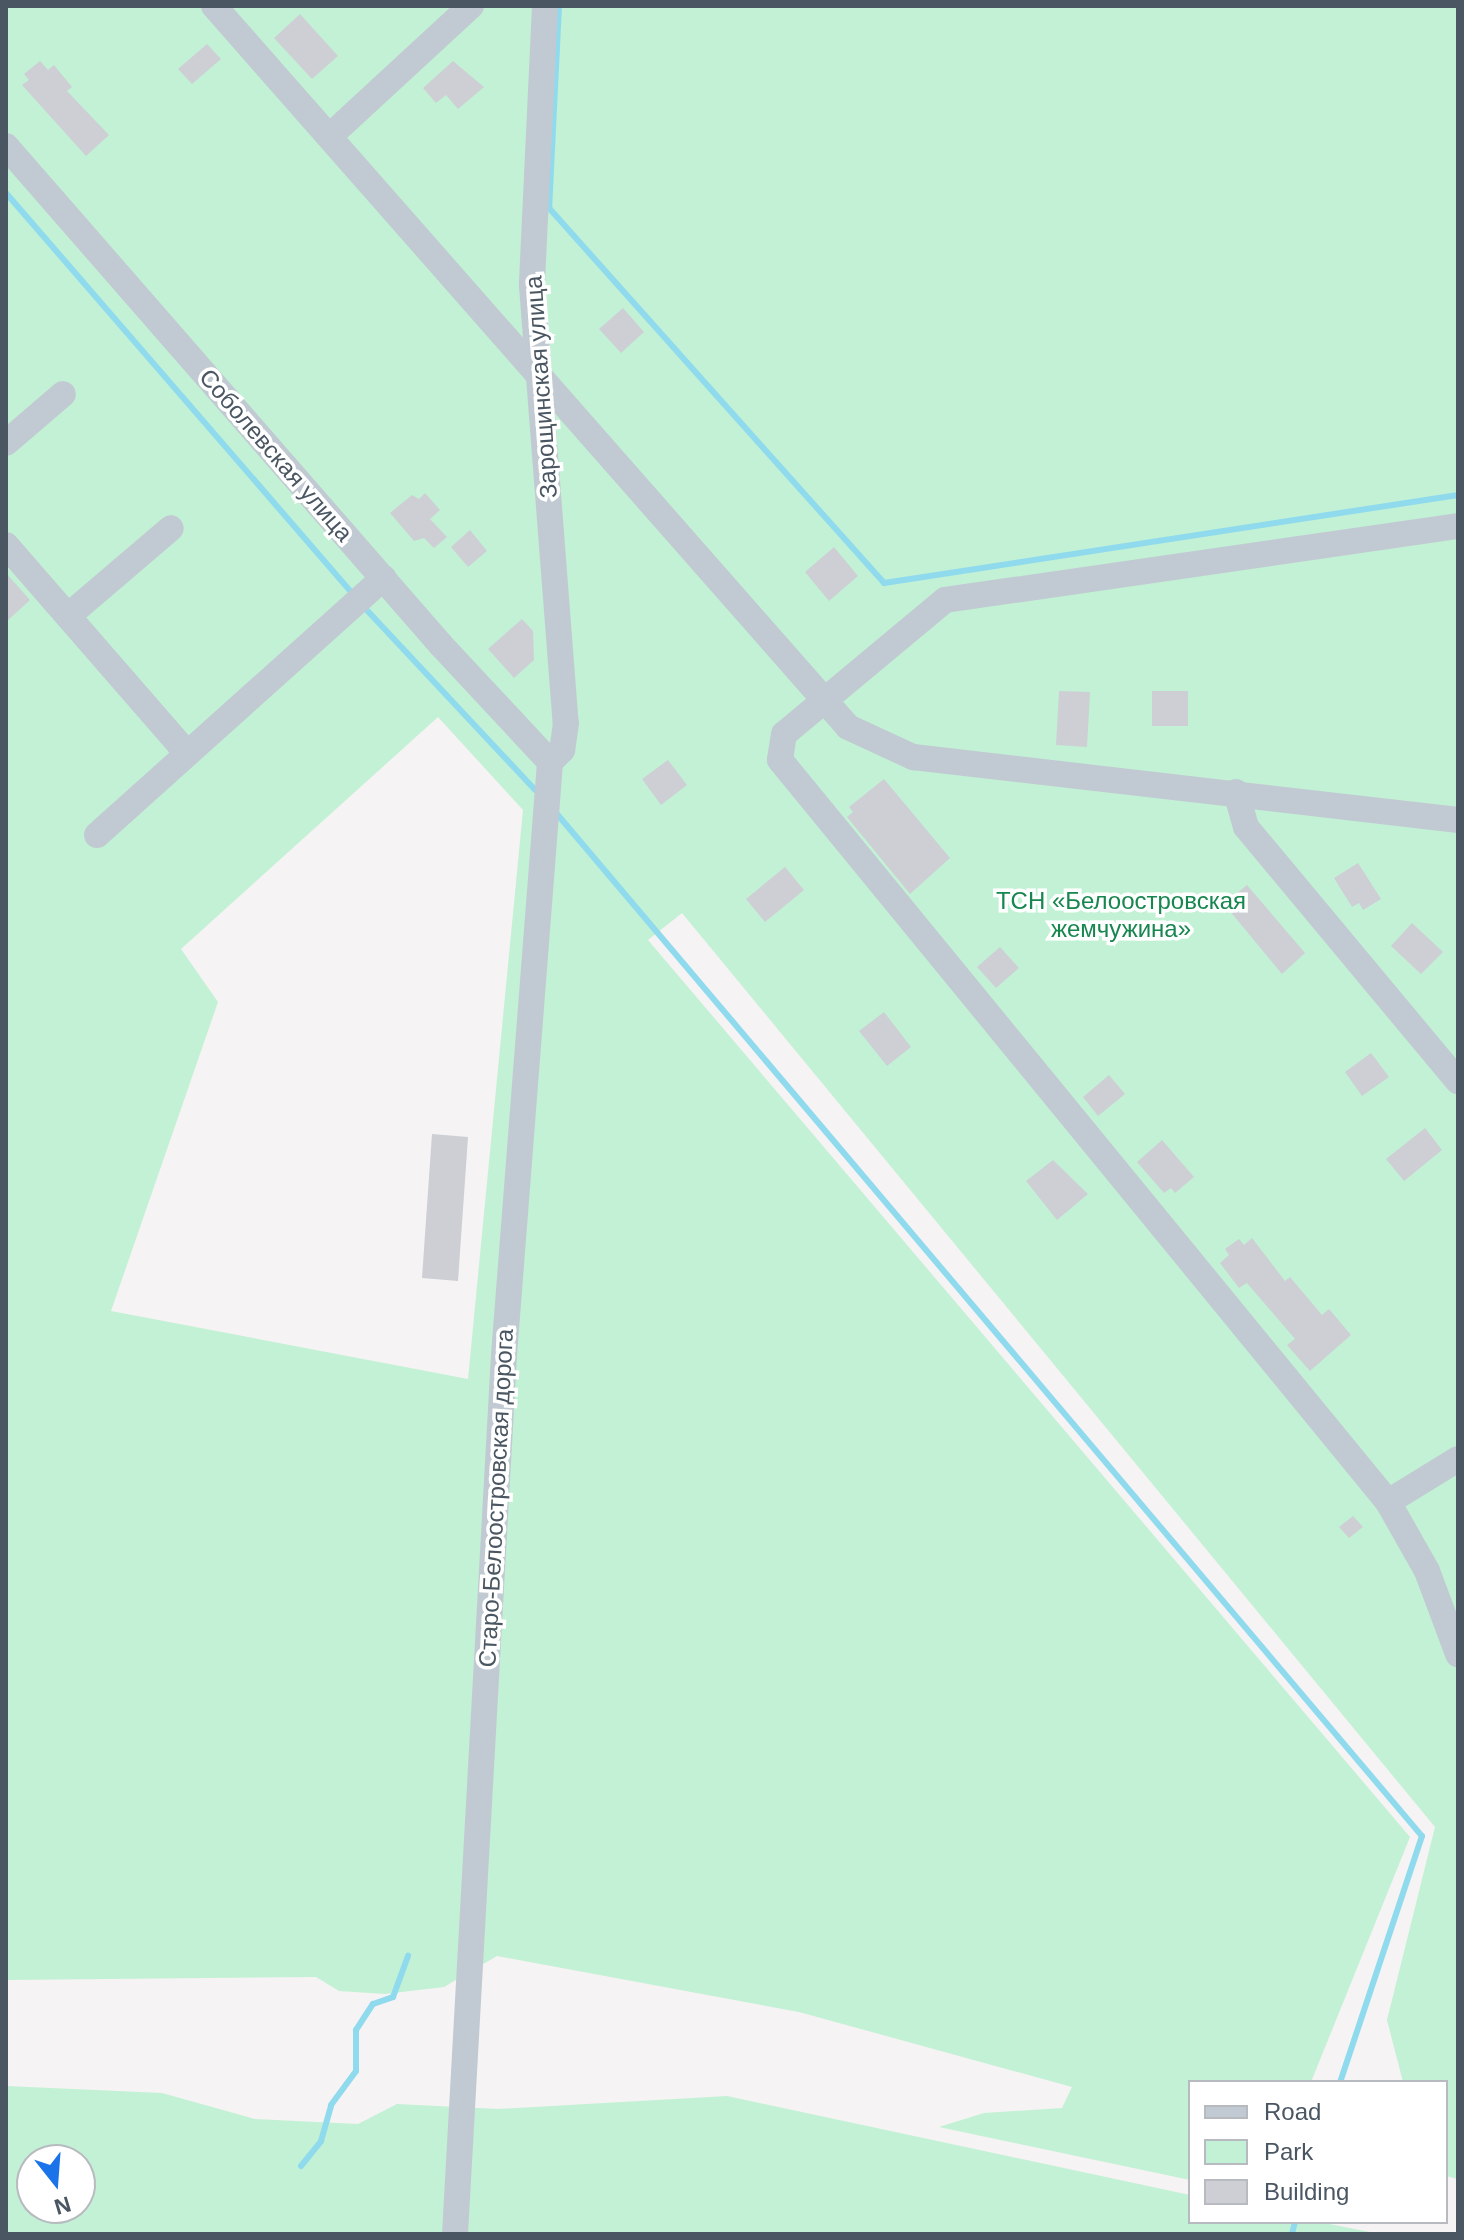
<!DOCTYPE html>
<html>
<head>
<meta charset="utf-8">
<style>
	body { margin:0 }
	#map { position:relative; width:1464px; height:2240px; overflow:hidden; background:#f5f3f3; font-family:Arial,sans-serif }
	div>[style] { position:absolute }
	[style*='--x'] { left:calc(var(--x)*1px); top:calc(var(--y)*1px); width:calc(var(--w)*1px); rotate:calc(var(--a)*1deg) }
	.green>* { inset:0; background:#c3f1d5 }
	.stream>* { height:6px; margin:-3px; padding:0 3px; transform-origin:3px; border-radius:3px; background:#90daee }
	.building>* { inset:0; background:#cdcfd5 }
	.minor>* { height:26px; margin:-13px; padding:0 13px; transform-origin:13px; border-radius:13px; background:#c1cad2 }
	span { translate:-50% -50%; white-space:nowrap; text-align:center; line-height:1.15; -webkit-text-stroke:7px #fff; paint-order:stroke }
	.street-label { font-size:24px; color:#4a5661 }
	.park-label { font-size:24px; color:#17864f }
	.frame { position:absolute; inset:0; border:8px solid #4a5661; pointer-events:none }
	.legend { position:absolute; left:1188px; top:2080px; width:260px; height:144px; box-sizing:border-box; background:#fff; border:2px solid #b7bbc0; margin:0; padding:10px 14px; list-style:none; font-size:24px; color:#4a5661 }
	.legend li { display:flex; align-items:center; gap:16px; height:40px }
	.legend b { width:40px; border:2px solid #b7bbc0 }
	.north { position:absolute; left:16px; top:2144px; width:80px; height:80px; box-sizing:border-box; background:#fff; border:2px solid #b7bbc0; border-radius:50%; rotate:163deg; font-size:22px; font-weight:700; line-height:32px; text-align:center; color:#4a5661 }
	.north::after { content:''; display:block; margin:auto; width:28px; height:36px; background:#1a73e8; clip-path:polygon(50% 0,100% 100%,50% 72%,0 100%) }
</style>
</head>
<body>
<div id="map">
	<div class="green">
		<div style="clip-path:polygon(evenodd,6px 6px,1458px 6px,1458px 2179px,1446px 2176px,1446px 2082px,1403px 2082px,1387px 2020px,1435px 1827px,682px 913px,648px 940px,1410px 1837px,1311px 2082px,1190px 2082px,1190px 2180px,939px 2127px,984px 2113px,1062px 2108px,1072px 2087px,799px 2012px,497px 1956px,444px 1987px,385px 1994px,339px 1991px,316px 1977px,6px 1980px,6px 6px,438px 717px,523px 810px,468px 1379px,111px 1311px,218px 1002px,181px 949px,438px 717px)"></div>
		<div style="clip-path:polygon(evenodd,6px 2086px,162px 2093px,255px 2119px,358px 2124px,397px 2104px,498px 2109px,727px 2096px,1190px 2195px,1190px 2222px,1319px 2222px,1380px 2234px,6px 2234px,6px 2086px,32px 2160px,80px 2160px,80px 2208px,32px 2208px,32px 2160px)"></div>
	</div>
	<div class="stream">
		<div style="--x:559;--y:6;--w:202;--a:92.8"></div>
		<div style="--x:549;--y:208;--w:503;--a:48.22"></div>
		<div style="--x:884;--y:583;--w:581;--a:-8.72"></div>
		<div style="--x:6;--y:193;--w:529;--a:49.14"></div>
		<div style="--x:363;--y:606;--w:252;--a:46.9"></div>
		<div style="--x:557;--y:814;--w:1339;--a:49.76"></div>
		<div style="--x:1422;--y:1836;--w:259;--a:108.4"></div>
		<div style="--x:301;--y:2166;--w:32;--a:-51"></div>
		<div style="--x:321;--y:2141;--w:37;--a:-74"></div>
		<div style="--x:331;--y:2105;--w:42;--a:-53.7"></div>
		<div style="--x:356;--y:2071;--w:41;--a:-90"></div>
		<div style="--x:356;--y:2030;--w:31;--a:-57"></div>
		<div style="--x:373;--y:2004;--w:21;--a:-19"></div>
		<div style="--x:393;--y:1997;--w:44;--a:-69.9"></div>
		<div style="--x:1292;--y:2234;--w:12;--a:-76"></div>
	</div>
	<div class="building">
		<div style="clip-path:polygon(300px 14px,338px 56px,312px 79px,274px 38px)"></div>
		<div style="clip-path:polygon(207px 44px,221px 59px,192px 84px,178px 69px)"></div>
		<div style="clip-path:polygon(40px 61px,48px 70px,54px 65px,72px 87px,67px 91px,109px 135px,86px 156px,22px 85px,29px 80px,24px 74px)"></div>
		<div style="clip-path:polygon(453px 61px,484px 87px,458px 109px,446px 95px,436px 103px,423px 88px)"></div>
		<div style="clip-path:polygon(623px 308px,644px 332px,621px 353px,599px 329px)"></div>
		<div style="clip-path:polygon(425px 493px,440px 510px,430px 519px,447px 537px,434px 548px,424px 538px,414px 541px,390px 513px,412px 495px,419px 499px)"></div>
		<div style="clip-path:polygon(470px 530px,487px 551px,468px 567px,451px 547px)"></div>
		<div style="clip-path:polygon(834px 547px,858px 576px,829px 601px,805px 572px)"></div>
		<div style="clip-path:polygon(6px 573px,30px 600px,6px 622px)"></div>
		<div style="clip-path:polygon(522px 619px,533px 631px,534px 660px,514px 678px,488px 649px)"></div>
		<div style="clip-path:polygon(1059px 691px,1090px 692px,1087px 747px,1056px 745px)"></div>
		<div style="clip-path:polygon(1152px 691px,1188px 691px,1188px 726px,1152px 726px)"></div>
		<div style="clip-path:polygon(668px 760px,687px 785px,661px 805px,642px 779px)"></div>
		<div style="clip-path:polygon(884px 779px,950px 858px,910px 894px,847px 817px,853px 812px,849px 807px)"></div>
		<div style="clip-path:polygon(1358px 863px,1381px 899px,1363px 910px,1359px 903px,1352px 907px,1334px 878px)"></div>
		<div style="clip-path:polygon(785px 867px,804px 890px,765px 922px,746px 899px)"></div>
		<div style="clip-path:polygon(1247px 885px,1305px 953px,1282px 974px,1224px 904px)"></div>
		<div style="clip-path:polygon(1412px 923px,1443px 952px,1421px 974px,1391px 946px)"></div>
		<div style="clip-path:polygon(1000px 947px,1019px 968px,996px 988px,977px 967px)"></div>
		<div style="clip-path:polygon(884px 1012px,911px 1047px,887px 1066px,859px 1031px)"></div>
		<div style="clip-path:polygon(1371px 1053px,1389px 1077px,1362px 1096px,1345px 1072px)"></div>
		<div style="clip-path:polygon(1109px 1075px,1125px 1094px,1098px 1116px,1083px 1097px)"></div>
		<div style="clip-path:polygon(1425px 1128px,1442px 1150px,1404px 1181px,1386px 1159px)"></div>
		<div style="clip-path:polygon(432px 1134px,468px 1137px,458px 1281px,422px 1278px)"></div>
		<div style="clip-path:polygon(1162px 1140px,1194px 1177px,1175px 1193px,1171px 1188px,1164px 1193px,1137px 1162px)"></div>
		<div style="clip-path:polygon(1053px 1160px,1088px 1194px,1057px 1220px,1026px 1181px)"></div>
		<div style="clip-path:polygon(1252px 1238px,1285px 1281px,1290px 1277px,1322px 1315px,1329px 1309px,1351px 1335px,1310px 1371px,1287px 1345px,1295px 1339px,1247px 1283px,1239px 1288px,1220px 1263px,1229px 1255px,1225px 1249px,1239px 1239px,1244px 1245px)"></div>
		<div style="clip-path:polygon(1353px 1516px,1363px 1527px,1349px 1538px,1339px 1527px)"></div>
	</div>
	<div class="minor">
		<div style="--x:214;--y:6;--w:960;--a:48.67"></div>
		<div style="--x:848;--y:727;--w:72;--a:24.8"></div>
		<div style="--x:913;--y:757;--w:549;--a:6.59"></div>
		<div style="--x:545;--y:6;--w:280;--a:92.7"></div>
		<div style="--x:532;--y:286;--w:438;--a:85.6"></div>
		<div style="--x:566;--y:723;--w:27;--a:98"></div>
		<div style="--x:562;--y:750;--w:17;--a:135"></div>
		<div style="--x:330;--y:136;--w:192;--a:-42.7"></div>
		<div style="--x:6;--y:146;--w:662;--a:48.92"></div>
		<div style="--x:441;--y:645;--w:160;--a:47"></div>
		<div style="--x:6;--y:443;--w:75;--a:-40.7"></div>
		<div style="--x:1458;--y:526;--w:518;--a:171.79"></div>
		<div style="--x:945;--y:600;--w:209;--a:140.2"></div>
		<div style="--x:784;--y:734;--w:26;--a:99"></div>
		<div style="--x:780;--y:760;--w:959;--a:50.67"></div>
		<div style="--x:1388;--y:1502;--w:79;--a:60.5"></div>
		<div style="--x:1427;--y:1571;--w:89;--a:69.5"></div>
		<div style="--x:6;--y:545;--w:276;--a:49"></div>
		<div style="--x:68;--y:616;--w:135;--a:-40.5"></div>
		<div style="--x:1236;--y:792;--w:36;--a:74"></div>
		<div style="--x:1246;--y:827;--w:331;--a:50.2"></div>
		<div style="--x:97;--y:835;--w:385;--a:-41.9"></div>
		<div style="--x:1388;--y:1502;--w:82;--a:-31.6"></div>
		<div style="--x:455;--y:2234;--w:880;--a:-86.81"></div>
		<div style="--x:504;--y:1355;--w:595;--a:-85.56"></div>
	</div>
	<div class="street-label">
		<span style="left:541px;top:387px;rotate:-94deg">Зарощинская улица</span>
		<span style="left:276px;top:455px;rotate:49deg">Соболевская улица</span>
		<span style="left:496px;top:1498px;rotate:-87deg">Старо-Белоостровская дорога</span>
	</div>
	<div class="park-label">
		<span style="left:1121px;top:915px">ТСН «Белоостровская<br>жемчужина»</span>
	</div>
	<div class="frame"></div>
	<ul class="legend">
	<li><b style="height:10px;background:#c1cad2"></b>Road</li>
	<li><b style="height:22px;background:#c3f1d5"></b>Park</li>
	<li><b style="height:22px;background:#cdcfd5"></b>Building</li>
	</ul>
	<div class="north">N</div>
</div>
</body>
</html>
